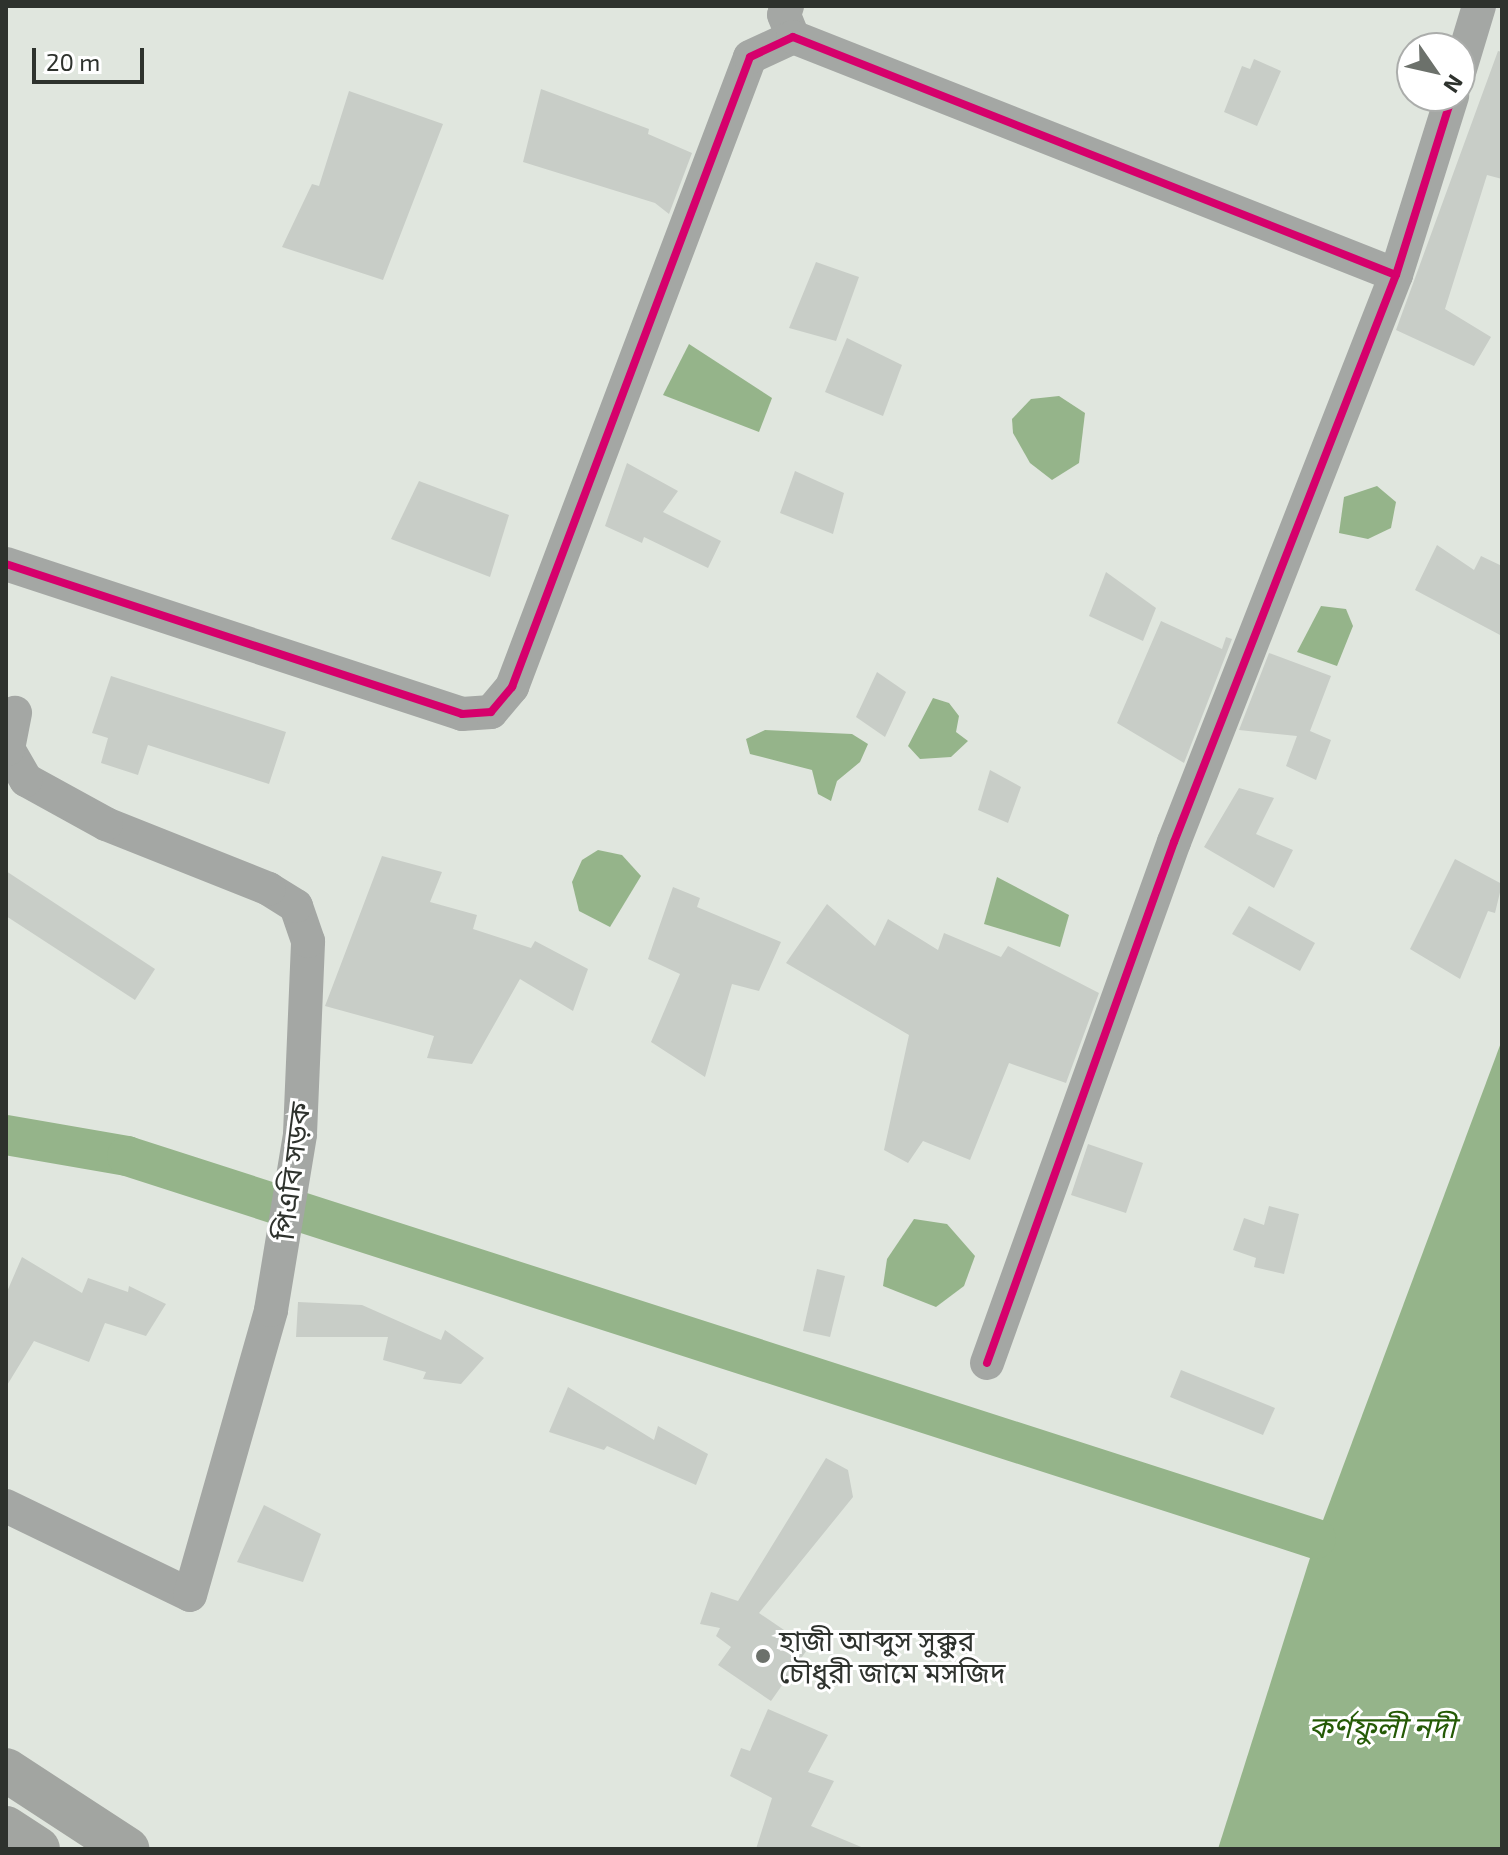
<!DOCTYPE html>
<html>
<head>
<meta charset="utf-8">
<style>
	body { margin:0 }
	#map { position:relative; width:1508px; height:1855px; overflow:hidden; background:#e0e6de; font-family:"Exo 2","Noto Sans Bengali",sans-serif }
	div>[style] { position:absolute }
	[style*='--x'] { left:calc(var(--x)*1px); top:calc(var(--y)*1px); width:calc(var(--w)*1px); rotate:calc(var(--a)*1deg) }
	.water>* { inset:0; background:#95b48a }
	.canal>* { height:40px; margin:-20px; padding:0 20px; transform-origin:20px; border-radius:20px; background:#95b48a }
	.building>* { inset:0; background:#c8cdc7 }
	.street>* { height:34px; margin:-17px; padding:0 17px; transform-origin:17px; border-radius:17px; background:#a4a7a4 }
	.highway>* { height:44px; margin:-22px; padding:0 22px; transform-origin:22px; border-radius:22px; background:#a2a5a1 }
	.cycleway>* { height:8px; margin:-4px; padding:0 4px; transform-origin:4px; border-radius:4px; background:#d6006c }
	.dots>* { width:22px; height:22px; translate:-50% -50%; box-sizing:border-box; border:4px solid #fff; border-radius:50% }
	span { translate:-50% -50%; white-space:nowrap; text-align:center; line-height:1.15; -webkit-text-stroke:6px #fff; paint-order:stroke }
	.street-label { font-size:28px; color:#2e322d }
	.poi-label { font-size:28px; color:#2e322d }
	.left { translate:0 -50%; text-align:left }
	.water-label { font-size:30px; color:#255a06; font-style:italic }
	.frame { position:absolute; inset:0; border:8px solid #2e322d; pointer-events:none }
	.north { position:absolute; left:1396px; top:32px; width:80px; height:80px; box-sizing:border-box; background:#fff; border:2px solid #abadab; border-radius:50%; rotate:124deg; font-size:22px; font-weight:700; line-height:32px; text-align:center; color:#2e322d }
	.north::after { content:''; display:block; margin:auto; width:28px; height:36px; background:#6c716b; clip-path:polygon(50% 0,100% 100%,50% 72%,0 100%) }
	.scale { position:absolute; left:32px; top:48px; width:112px; height:36px; box-sizing:border-box; border:4px solid #2e322d; border-top:0; padding-left:10px; font-size:24px; line-height:28px; white-space:nowrap; color:#2e322d; -webkit-text-stroke:6px #fff; paint-order:stroke }
</style>
</head>
<body>
<div id="map">
	<div class="water">
		<div style="clip-path:polygon(689px 344px,772px 398px,759px 432px,663px 395px)"></div>
		<div style="clip-path:polygon(1059px 396px,1085px 413px,1079px 463px,1052px 480px,1030px 463px,1013px 433px,1012px 419px,1031px 399px)"></div>
		<div style="clip-path:polygon(1377px 486px,1396px 502px,1391px 528px,1368px 539px,1339px 533px,1344px 497px)"></div>
		<div style="clip-path:polygon(1321px 606px,1346px 609px,1353px 626px,1337px 666px,1297px 652px)"></div>
		<div style="clip-path:polygon(933px 698px,949px 703px,959px 716px,956px 732px,968px 741px,951px 757px,920px 759px,908px 746px)"></div>
		<div style="clip-path:polygon(765px 730px,852px 734px,868px 744px,860px 762px,837px 781px,831px 801px,818px 794px,812px 770px,750px 754px,746px 739px)"></div>
		<div style="clip-path:polygon(598px 850px,622px 855px,641px 876px,610px 927px,579px 911px,572px 882px,582px 860px)"></div>
		<div style="clip-path:polygon(997px 877px,1069px 915px,1060px 947px,984px 924px)"></div>
		<div style="clip-path:polygon(1502px 1040px,1502px 1849px,1218px 1849px,1316px 1539px)"></div>
		<div style="clip-path:polygon(914px 1219px,947px 1224px,975px 1256px,964px 1286px,936px 1307px,883px 1286px,887px 1259px)"></div>
	</div>
	<div class="canal">
		<div style="--x:6;--y:1135;--w:123;--a:9.8"></div>
		<div style="--x:127;--y:1156;--w:1249;--a:17.85"></div>
	</div>
	<div class="building">
		<div style="clip-path:polygon(1498px 51px,1502px 52px,1502px 179px,1487px 175px,1445px 309px,1491px 337px,1474px 366px,1396px 330px)"></div>
		<div style="clip-path:polygon(1254px 59px,1281px 71px,1257px 126px,1224px 112px,1242px 66px,1250px 69px)"></div>
		<div style="clip-path:polygon(541px 89px,649px 129px,648px 134px,692px 153px,669px 214px,655px 203px,523px 162px)"></div>
		<div style="clip-path:polygon(349px 91px,443px 124px,383px 280px,282px 247px,312px 184px,319px 186px)"></div>
		<div style="clip-path:polygon(816px 262px,859px 277px,836px 341px,789px 328px)"></div>
		<div style="clip-path:polygon(847px 338px,902px 365px,883px 416px,825px 392px)"></div>
		<div style="clip-path:polygon(627px 463px,678px 491px,663px 512px,721px 541px,708px 568px,644px 537px,642px 543px,605px 526px)"></div>
		<div style="clip-path:polygon(795px 471px,844px 493px,833px 534px,780px 513px)"></div>
		<div style="clip-path:polygon(419px 481px,509px 515px,490px 577px,391px 539px)"></div>
		<div style="clip-path:polygon(1437px 545px,1474px 570px,1481px 556px,1502px 566px,1502px 636px,1415px 590px)"></div>
		<div style="clip-path:polygon(1106px 572px,1156px 608px,1143px 641px,1089px 616px)"></div>
		<div style="clip-path:polygon(1161px 621px,1222px 649px,1226px 637px,1232px 639px,1184px 763px,1117px 723px)"></div>
		<div style="clip-path:polygon(1269px 653px,1331px 676px,1310px 731px,1331px 740px,1316px 780px,1286px 766px,1297px 736px,1239px 730px)"></div>
		<div style="clip-path:polygon(877px 672px,906px 692px,885px 737px,856px 717px)"></div>
		<div style="clip-path:polygon(111px 676px,286px 732px,269px 784px,148px 745px,138px 775px,101px 763px,108px 738px,92px 733px)"></div>
		<div style="clip-path:polygon(990px 770px,1021px 787px,1008px 823px,978px 810px)"></div>
		<div style="clip-path:polygon(1239px 788px,1274px 798px,1256px 834px,1293px 850px,1274px 888px,1204px 847px)"></div>
		<div style="clip-path:polygon(382px 856px,442px 872px,430px 902px,477px 915px,473px 929px,531px 948px,535px 941px,588px 969px,573px 1011px,520px 979px,472px 1064px,427px 1058px,434px 1036px,325px 1006px)"></div>
		<div style="clip-path:polygon(1455px 859px,1502px 884px,1495px 913px,1488px 911px,1460px 979px,1410px 949px)"></div>
		<div style="clip-path:polygon(6px 871px,155px 969px,135px 1000px,6px 916px)"></div>
		<div style="clip-path:polygon(673px 887px,700px 898px,697px 907px,781px 942px,759px 991px,732px 984px,705px 1077px,651px 1042px,680px 974px,648px 959px)"></div>
		<div style="clip-path:polygon(827px 904px,875px 946px,888px 919px,938px 950px,944px 933px,1001px 957px,1008px 946px,1099px 993px,1066px 1083px,1009px 1063px,970px 1160px,923px 1141px,908px 1163px,884px 1150px,909px 1035px,786px 963px)"></div>
		<div style="clip-path:polygon(1249px 906px,1315px 943px,1300px 971px,1232px 934px)"></div>
		<div style="clip-path:polygon(1088px 1144px,1143px 1163px,1126px 1213px,1071px 1195px)"></div>
		<div style="clip-path:polygon(1269px 1206px,1299px 1214px,1284px 1274px,1254px 1267px,1256px 1258px,1233px 1250px,1244px 1218px,1264px 1225px)"></div>
		<div style="clip-path:polygon(22px 1257px,82px 1293px,88px 1278px,128px 1292px,129px 1286px,166px 1304px,146px 1336px,105px 1323px,89px 1362px,34px 1341px,6px 1387px,6px 1294px)"></div>
		<div style="clip-path:polygon(817px 1269px,845px 1276px,830px 1337px,803px 1331px)"></div>
		<div style="clip-path:polygon(298px 1302px,362px 1305px,441px 1340px,445px 1330px,484px 1358px,461px 1384px,423px 1379px,426px 1372px,383px 1360px,388px 1337px,296px 1337px)"></div>
		<div style="clip-path:polygon(1181px 1370px,1275px 1408px,1263px 1435px,1170px 1397px)"></div>
		<div style="clip-path:polygon(568px 1387px,654px 1440px,658px 1426px,708px 1454px,696px 1485px,607px 1446px,604px 1450px,549px 1432px)"></div>
		<div style="clip-path:polygon(826px 1458px,848px 1470px,853px 1497px,759px 1613px,809px 1647px,771px 1701px,718px 1665px,731px 1647px,716px 1636px,720px 1628px,700px 1624px,711px 1592px,738px 1601px)"></div>
		<div style="clip-path:polygon(264px 1505px,321px 1534px,303px 1582px,237px 1562px)"></div>
		<div style="clip-path:polygon(768px 1709px,828px 1735px,808px 1772px,834px 1781px,811px 1826px,866px 1849px,756px 1849px,772px 1798px,730px 1776px,741px 1748px,750px 1751px)"></div>
	</div>
	<div class="street">
		<div style="--x:787;--y:6;--w:9;--a:108"></div>
		<div style="--x:784;--y:15;--w:24;--a:68"></div>
		<div style="--x:1460;--y:69;--w:66;--a:-73.2"></div>
		<div style="--x:6;--y:564;--w:480;--a:18.2"></div>
		<div style="--x:462;--y:714;--w:29;--a:-4"></div>
		<div style="--x:491;--y:712;--w:33;--a:-50"></div>
		<div style="--x:512;--y:687;--w:673;--a:-69.3"></div>
		<div style="--x:750;--y:57;--w:47;--a:-24.9"></div>
		<div style="--x:793;--y:37;--w:648;--a:21.54"></div>
		<div style="--x:987;--y:1363;--w:554;--a:-70.26"></div>
		<div style="--x:1174;--y:842;--w:609;--a:-68.62"></div>
		<div style="--x:1396;--y:275;--w:188;--a:-72.6"></div>
		<div style="--x:6;--y:1506;--w:204;--a:25.8"></div>
		<div style="--x:190;--y:1595;--w:296;--a:-74.1"></div>
		<div style="--x:271;--y:1310;--w:178;--a:-80.6"></div>
		<div style="--x:300;--y:1134;--w:193;--a:-87.6"></div>
		<div style="--x:308;--y:941;--w:37;--a:-109"></div>
		<div style="--x:296;--y:906;--w:32;--a:-148"></div>
		<div style="--x:269;--y:889;--w:175;--a:-158.3"></div>
		<div style="--x:106;--y:824;--w:91;--a:-151.2"></div>
		<div style="--x:26;--y:780;--w:36;--a:-120"></div>
		<div style="--x:8;--y:749;--w:37;--a:-79"></div>
	</div>
	<div class="highway">
		<div style="--x:6;--y:1770;--w:145;--a:33.1"></div>
		<div style="--x:6;--y:1828;--w:38;--a:33"></div>
	</div>
	<div class="cycleway">
		<div style="--x:6;--y:564;--w:480;--a:18.2"></div>
		<div style="--x:462;--y:714;--w:29;--a:-4"></div>
		<div style="--x:491;--y:712;--w:33;--a:-50"></div>
		<div style="--x:512;--y:687;--w:673;--a:-69.3"></div>
		<div style="--x:750;--y:57;--w:47;--a:-24.9"></div>
		<div style="--x:793;--y:37;--w:648;--a:21.54"></div>
		<div style="--x:987;--y:1363;--w:554;--a:-70.26"></div>
		<div style="--x:1174;--y:842;--w:609;--a:-68.62"></div>
		<div style="--x:1396;--y:275;--w:188;--a:-72.6"></div>
	</div>
	<div class="dots">
		<div style="left:763px;top:1656px;background:#6c716b"></div>
	</div>
	<div class="street-label">
		<span style="left:291px;top:1171px;rotate:-83deg">পিএবি সড়ক</span>
	</div>
	<div class="poi-label">
		<span class="left" style="left:779px;top:1656px">হাজী আব্দুস সুক্কুর<br>চৌধুরী জামে মসজিদ</span>
	</div>
	<div class="water-label">
		<span style="left:1382px;top:1726px">কর্ণফুলী নদী</span>
	</div>
	<div class="frame"></div>
	<div class="north">N</div>
	<div class="scale">20 m</div>
</div>
</body>
</html>
